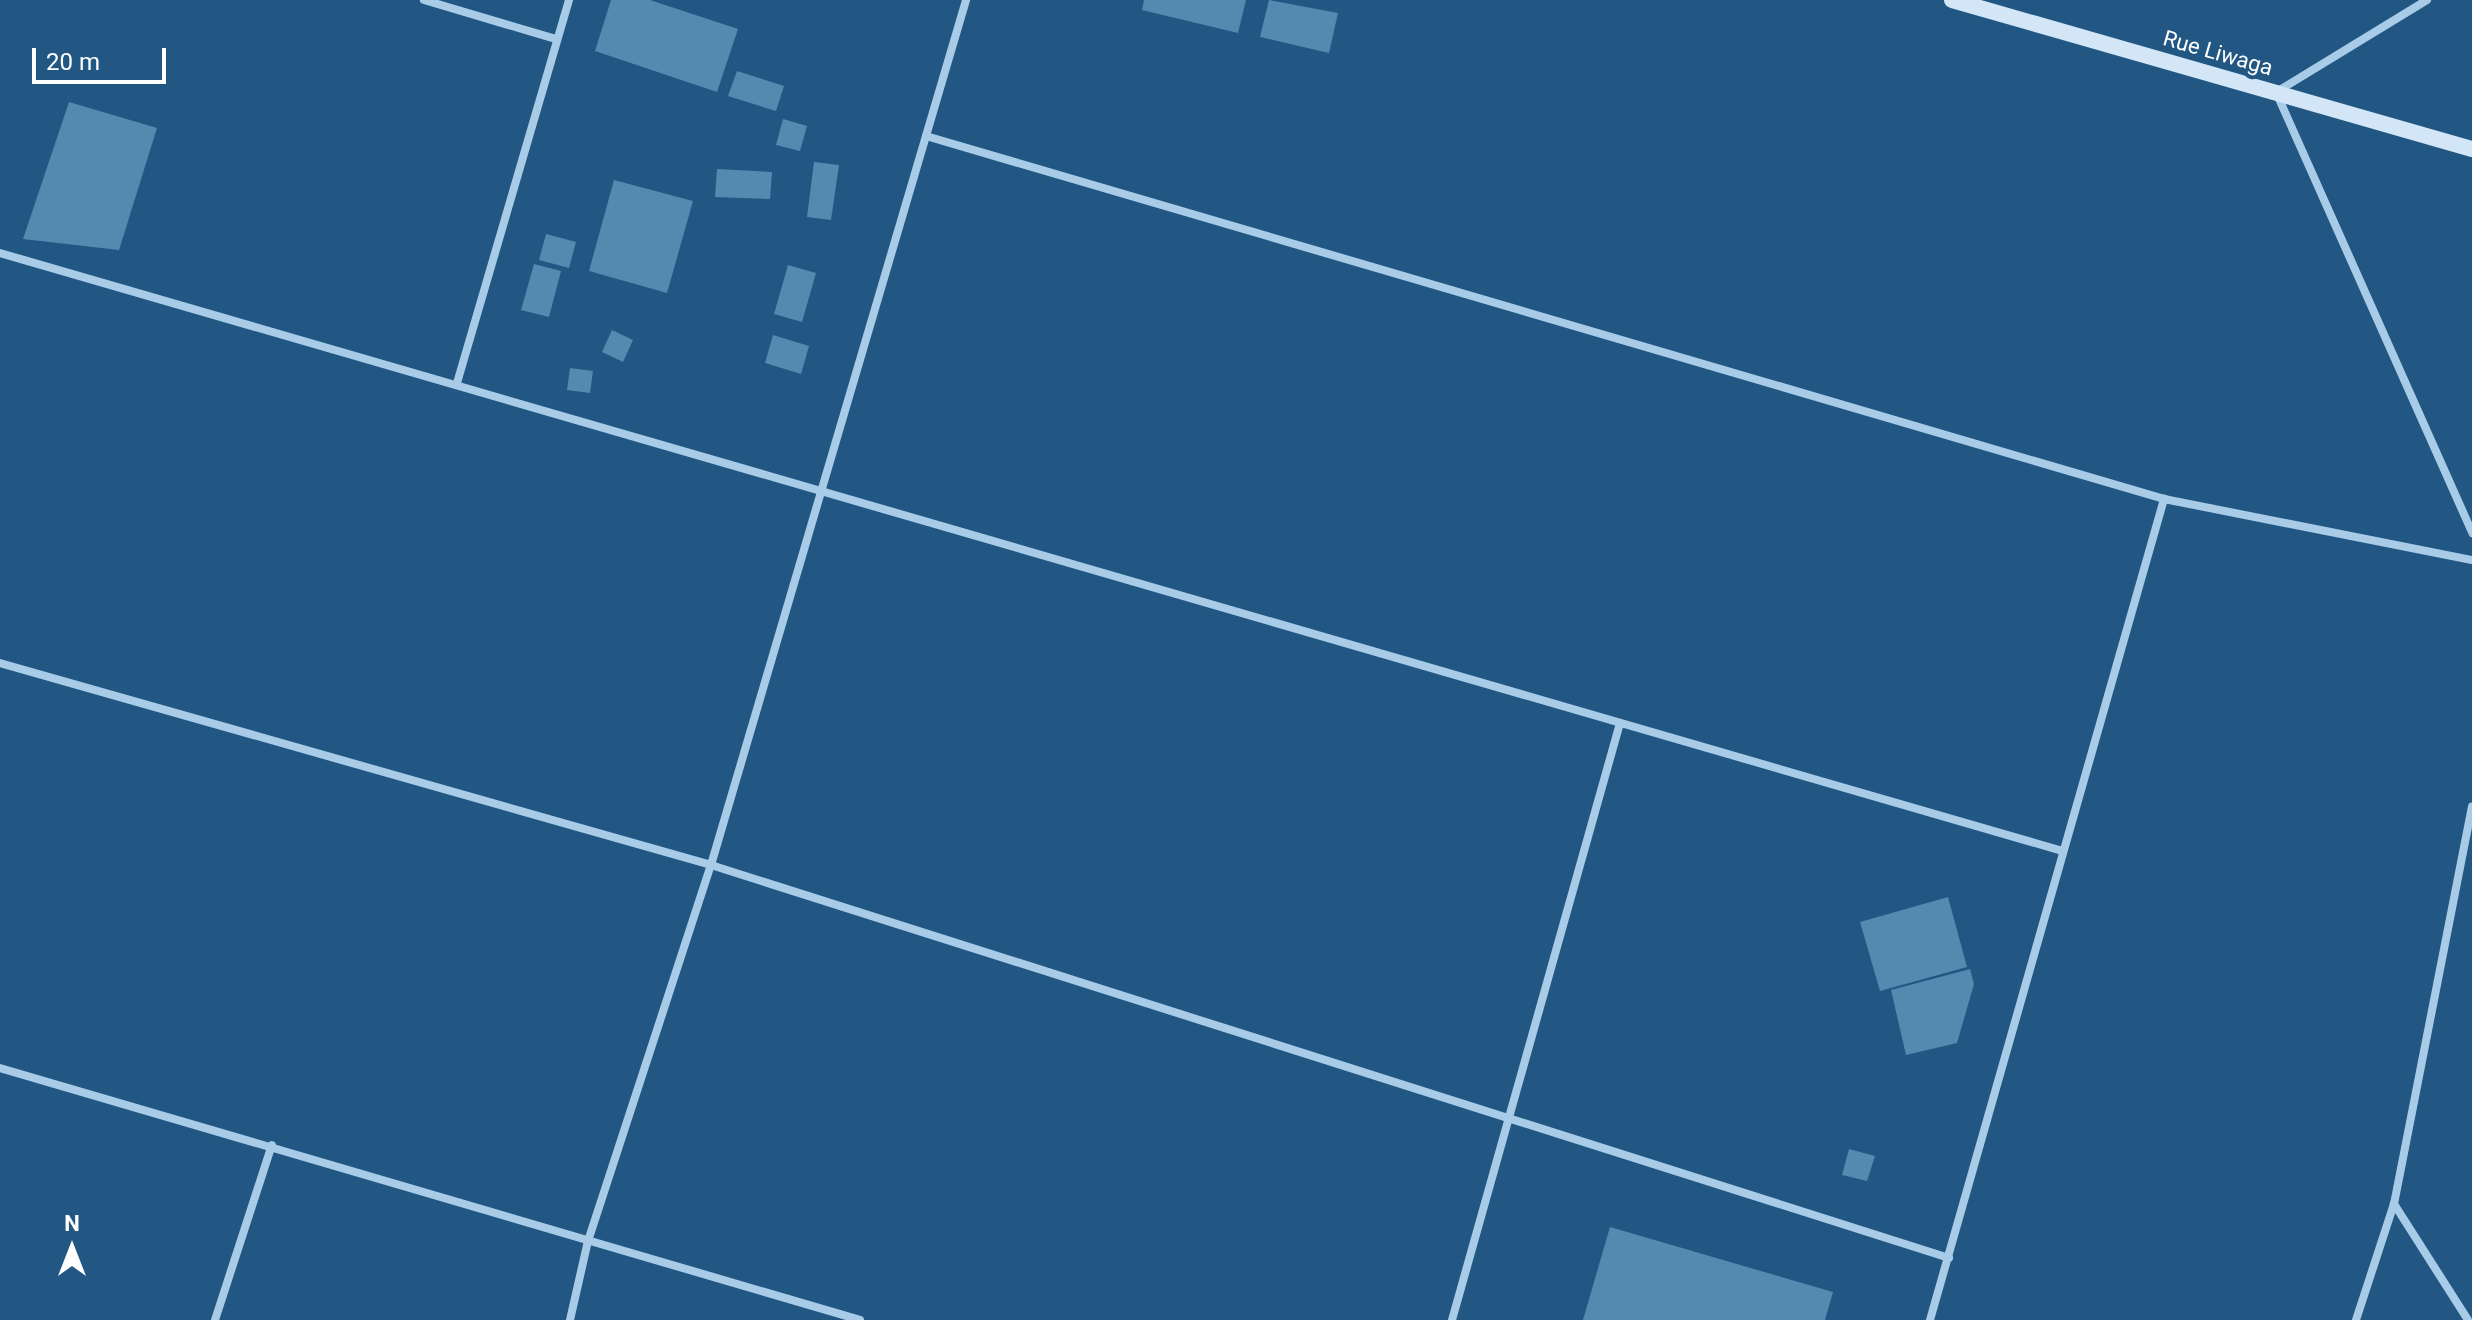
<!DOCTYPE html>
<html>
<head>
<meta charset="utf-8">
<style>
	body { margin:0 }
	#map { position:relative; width:2472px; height:1320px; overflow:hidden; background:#215782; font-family:Roboto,sans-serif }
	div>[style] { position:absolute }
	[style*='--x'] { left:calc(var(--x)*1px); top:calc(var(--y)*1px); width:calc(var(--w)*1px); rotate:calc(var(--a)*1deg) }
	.building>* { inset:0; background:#5689b0 }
	.street>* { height:8px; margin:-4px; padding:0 4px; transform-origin:4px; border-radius:4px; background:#a8cce8 }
	.secondary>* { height:16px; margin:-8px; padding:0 8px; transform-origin:8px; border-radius:8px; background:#d3e6f7 }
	span { translate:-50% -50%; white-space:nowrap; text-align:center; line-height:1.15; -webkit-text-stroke:8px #215782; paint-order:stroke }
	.street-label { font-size:22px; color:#fff }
	.north { position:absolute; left:32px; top:1208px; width:80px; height:80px; -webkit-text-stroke:6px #215782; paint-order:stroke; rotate:0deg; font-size:22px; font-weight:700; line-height:32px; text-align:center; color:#fff }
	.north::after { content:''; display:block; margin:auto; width:28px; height:36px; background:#fff; clip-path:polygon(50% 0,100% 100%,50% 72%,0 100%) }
	.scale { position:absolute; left:32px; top:48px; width:134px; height:36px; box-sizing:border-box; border:4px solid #fff; border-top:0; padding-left:10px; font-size:24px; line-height:28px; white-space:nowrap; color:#fff; -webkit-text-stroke:6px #215782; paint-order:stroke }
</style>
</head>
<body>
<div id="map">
	<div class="building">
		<div style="clip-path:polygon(611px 0,650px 0,738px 29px,717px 92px,595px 51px)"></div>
		<div style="clip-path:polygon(1144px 0,1246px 0,1238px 33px,1142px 10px)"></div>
		<div style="clip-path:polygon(1269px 0,1338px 13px,1329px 53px,1260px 37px)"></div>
		<div style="clip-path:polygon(737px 71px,784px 86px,776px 111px,728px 96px)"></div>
		<div style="clip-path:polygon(69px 102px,157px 128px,119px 250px,23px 239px)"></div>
		<div style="clip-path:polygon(783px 119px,807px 126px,800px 151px,776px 145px)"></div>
		<div style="clip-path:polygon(814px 162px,839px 165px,831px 220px,807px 217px)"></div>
		<div style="clip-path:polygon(717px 169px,772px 172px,770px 199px,715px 197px)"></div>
		<div style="clip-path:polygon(614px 180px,693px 201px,667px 293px,589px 271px)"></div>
		<div style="clip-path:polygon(546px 234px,576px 242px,569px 268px,539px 260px)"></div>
		<div style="clip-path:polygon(534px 264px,561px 271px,549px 317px,521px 310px)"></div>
		<div style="clip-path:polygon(788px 265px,816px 273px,802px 322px,774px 314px)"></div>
		<div style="clip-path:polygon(612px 330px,633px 340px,623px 362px,602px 352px)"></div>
		<div style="clip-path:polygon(773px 335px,809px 346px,801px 374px,765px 363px)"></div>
		<div style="clip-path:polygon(570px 368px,593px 371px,590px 393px,567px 390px)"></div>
		<div style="clip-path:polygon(1948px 897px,1967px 967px,1880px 991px,1860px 922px)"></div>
		<div style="clip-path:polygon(1970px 969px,1974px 984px,1957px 1043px,1906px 1055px,1891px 990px)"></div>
		<div style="clip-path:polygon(1849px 1149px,1875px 1156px,1867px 1181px,1842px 1175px)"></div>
		<div style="clip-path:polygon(1610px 1227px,1833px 1292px,1825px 1320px,1583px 1320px)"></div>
	</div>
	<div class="street">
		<div style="--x:424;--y:0;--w:138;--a:16.5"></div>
		<div style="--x:2427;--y:0;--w:177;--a:148.6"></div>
		<div style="--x:2276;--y:92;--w:483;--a:66"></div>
		<div style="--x:926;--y:136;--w:1290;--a:16.34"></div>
		<div style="--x:2164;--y:499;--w:314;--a:11.2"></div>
		<div style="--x:0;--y:253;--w:2147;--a:16.17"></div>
		<div style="--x:457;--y:383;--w:399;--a:-73.7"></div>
		<div style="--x:0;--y:663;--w:739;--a:15.86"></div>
		<div style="--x:711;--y:865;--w:1299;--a:17.61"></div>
		<div style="--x:0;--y:1068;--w:896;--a:16.33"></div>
		<div style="--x:215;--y:1320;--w:184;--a:-72"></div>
		<div style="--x:570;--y:1320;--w:81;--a:-77.2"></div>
		<div style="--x:588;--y:1241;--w:396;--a:-71.9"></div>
		<div style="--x:711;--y:865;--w:902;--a:-73.57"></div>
		<div style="--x:1452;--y:1320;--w:620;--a:-74.28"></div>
		<div style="--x:1930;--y:1320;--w:854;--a:-74.09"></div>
		<div style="--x:2356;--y:1320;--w:122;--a:-71.9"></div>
		<div style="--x:2468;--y:1320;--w:138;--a:-122.5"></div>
		<div style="--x:2394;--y:1204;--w:405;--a:-78.9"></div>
	</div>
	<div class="secondary">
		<div style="--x:1952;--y:0;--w:541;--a:15.99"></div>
	</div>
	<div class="street-label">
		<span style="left:2218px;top:53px;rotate:16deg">Rue Liwaga</span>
	</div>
	<div class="north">N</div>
	<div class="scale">20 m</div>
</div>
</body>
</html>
